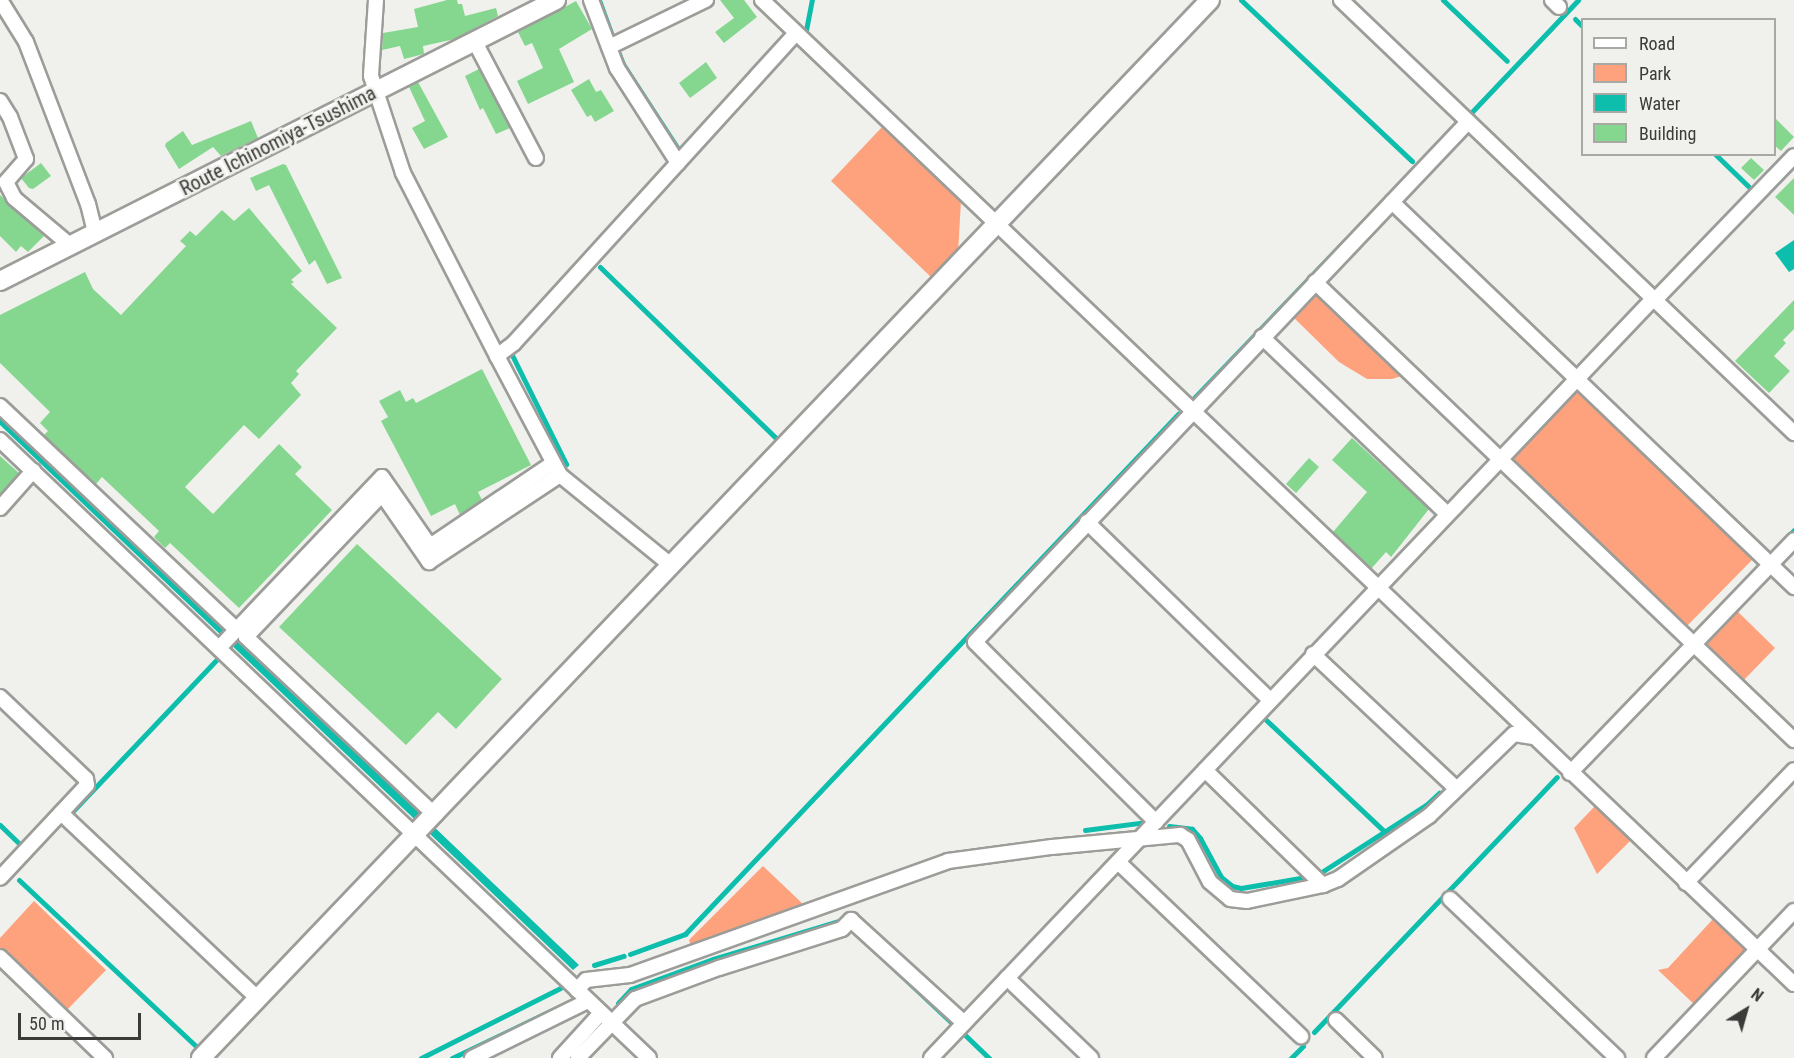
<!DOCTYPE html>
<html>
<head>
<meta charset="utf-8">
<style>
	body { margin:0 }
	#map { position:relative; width:1794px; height:1058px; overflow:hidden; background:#f0f1ed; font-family:"Roboto Condensed",sans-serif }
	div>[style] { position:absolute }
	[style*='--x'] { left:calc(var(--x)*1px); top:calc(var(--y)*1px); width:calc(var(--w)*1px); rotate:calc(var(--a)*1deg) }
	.green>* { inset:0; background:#fea27d }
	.water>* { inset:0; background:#0cbeab }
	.stream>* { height:5px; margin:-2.5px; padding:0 2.5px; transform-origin:2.5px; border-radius:2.5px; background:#0cbeab }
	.building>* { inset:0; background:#85d790 }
	.roads { filter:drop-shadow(2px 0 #9c9d99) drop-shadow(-2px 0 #9c9d99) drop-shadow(0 2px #9c9d99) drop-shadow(0 -2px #9c9d99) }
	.street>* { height:14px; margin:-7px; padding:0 7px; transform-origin:7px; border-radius:7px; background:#fff }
	.secondary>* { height:18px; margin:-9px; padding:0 9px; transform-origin:9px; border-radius:9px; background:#fff }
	span { translate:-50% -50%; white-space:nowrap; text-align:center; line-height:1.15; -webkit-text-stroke:5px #f0f1ed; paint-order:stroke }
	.street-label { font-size:20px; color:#3b3b39 }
	.legend { position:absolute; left:1581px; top:18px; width:195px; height:138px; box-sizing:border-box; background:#f0f1ed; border:2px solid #a8a8a5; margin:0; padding:8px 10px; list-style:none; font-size:18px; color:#3b3b39 }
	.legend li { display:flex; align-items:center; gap:12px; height:30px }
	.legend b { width:30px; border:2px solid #a8a8a5 }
	.north { position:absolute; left:1716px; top:980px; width:60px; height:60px; -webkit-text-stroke:4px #f0f1ed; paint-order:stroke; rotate:37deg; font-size:16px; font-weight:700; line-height:24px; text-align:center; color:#3b3b39 }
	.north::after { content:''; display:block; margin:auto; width:21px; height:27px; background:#3b3b39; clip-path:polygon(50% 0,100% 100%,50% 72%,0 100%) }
	.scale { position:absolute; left:18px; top:1013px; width:123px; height:27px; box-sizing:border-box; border:3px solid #3b3b39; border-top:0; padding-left:8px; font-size:18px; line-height:21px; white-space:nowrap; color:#3b3b39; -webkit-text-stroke:4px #f0f1ed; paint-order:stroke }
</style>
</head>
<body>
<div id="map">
	<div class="green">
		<div style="clip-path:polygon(883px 126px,961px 201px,958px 253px,933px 279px,831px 181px)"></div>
		<div style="clip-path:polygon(1312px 291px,1318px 291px,1405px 375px,1392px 379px,1367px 379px,1339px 362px,1290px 314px)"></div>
		<div style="clip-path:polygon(1576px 387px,1753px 553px,1753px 559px,1686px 627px,1683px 626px,1509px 461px,1509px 457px)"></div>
		<div style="clip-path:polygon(1734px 608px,1775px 648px,1740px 684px,1700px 645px)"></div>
		<div style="clip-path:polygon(1595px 806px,1631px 840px,1597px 874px,1574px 828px)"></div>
		<div style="clip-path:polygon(763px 866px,804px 905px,786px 915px,691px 946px,689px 940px)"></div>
		<div style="clip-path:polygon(34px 901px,106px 970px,66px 1011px,0 948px,0 938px)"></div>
		<div style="clip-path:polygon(1713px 919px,1744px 948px,1743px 959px,1697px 1007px,1658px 970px,1668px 968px)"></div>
	</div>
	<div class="water">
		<div style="clip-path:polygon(1794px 240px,1794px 269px,1789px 272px,1775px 253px)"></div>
		<div style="clip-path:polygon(0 411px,240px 639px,239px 641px,579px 965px,573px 970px,0 425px)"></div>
	</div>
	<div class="stream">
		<div style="--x:599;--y:0;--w:38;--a:70"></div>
		<div style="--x:1241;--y:0;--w:235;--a:43.3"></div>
		<div style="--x:1443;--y:0;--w:88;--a:43.6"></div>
		<div style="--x:1575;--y:19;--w:10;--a:45"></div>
		<div style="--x:806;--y:30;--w:31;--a:-79"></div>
		<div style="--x:617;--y:49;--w:16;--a:68"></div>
		<div style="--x:623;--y:64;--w:99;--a:57"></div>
		<div style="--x:1468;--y:116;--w:160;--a:-46.5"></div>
		<div style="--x:1715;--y:154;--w:47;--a:44.1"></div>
		<div style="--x:600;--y:267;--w:248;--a:44.2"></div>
		<div style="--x:511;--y:353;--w:124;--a:63.6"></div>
		<div style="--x:566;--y:464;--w:4;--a:135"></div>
		<div style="--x:1193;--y:399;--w:342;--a:-46.2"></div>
		<div style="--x:1769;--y:556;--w:36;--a:-46"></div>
		<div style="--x:1264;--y:718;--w:166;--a:43.3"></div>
		<div style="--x:1127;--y:802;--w:28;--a:45"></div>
		<div style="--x:71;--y:813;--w:212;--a:-46.5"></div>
		<div style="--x:0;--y:825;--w:32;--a:44"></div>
		<div style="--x:1169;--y:826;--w:23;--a:7"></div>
		<div style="--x:1192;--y:829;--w:12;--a:48"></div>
		<div style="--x:1200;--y:838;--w:44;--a:61.7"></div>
		<div style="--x:1221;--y:877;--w:14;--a:39"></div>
		<div style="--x:1232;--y:886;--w:9;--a:13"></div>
		<div style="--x:1241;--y:888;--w:66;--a:-9.6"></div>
		<div style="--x:1085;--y:830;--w:63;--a:-7.4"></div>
		<div style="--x:1320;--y:873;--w:126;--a:-32.7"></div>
		<div style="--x:1426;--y:805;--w:18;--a:-43"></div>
		<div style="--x:19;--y:880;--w:244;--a:43.2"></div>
		<div style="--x:630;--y:954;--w:59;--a:-20"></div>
		<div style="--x:685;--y:934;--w:717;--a:-46.53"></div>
		<div style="--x:889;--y:964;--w:88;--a:43.2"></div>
		<div style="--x:594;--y:965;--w:31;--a:-17"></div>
		<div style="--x:618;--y:1003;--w:19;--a:-47"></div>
		<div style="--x:631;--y:989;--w:87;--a:-20.1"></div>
		<div style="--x:713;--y:959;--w:135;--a:-16.8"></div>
		<div style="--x:1314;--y:1032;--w:352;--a:-46.4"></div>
		<div style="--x:964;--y:1034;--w:35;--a:44"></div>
		<div style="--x:590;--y:1035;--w:15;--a:-48"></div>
		<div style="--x:421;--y:1058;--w:156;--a:-26.7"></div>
		<div style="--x:452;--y:1058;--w:136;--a:-25.6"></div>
		<div style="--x:1291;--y:1058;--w:17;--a:-45"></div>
	</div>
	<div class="building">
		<div style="clip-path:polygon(447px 0,457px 0,458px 4px,462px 4px,465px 16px,496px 8px,498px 16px,455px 39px,423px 46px,424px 54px,404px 59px,400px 46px,382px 50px,383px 33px,418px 27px,414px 9px)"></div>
		<div style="clip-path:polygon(720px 0,744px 0,757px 17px,724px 43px,715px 32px,734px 18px)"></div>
		<div style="clip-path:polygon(576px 1px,592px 29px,559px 49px,574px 82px,528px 104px,517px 81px,543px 68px,532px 43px,525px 46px,518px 32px)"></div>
		<div style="clip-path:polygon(706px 62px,717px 78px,690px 98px,679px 83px)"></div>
		<div style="clip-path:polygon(479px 69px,510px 128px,496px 134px,483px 108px,480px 110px,465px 76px)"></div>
		<div style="clip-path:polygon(589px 79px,596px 92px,601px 90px,614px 111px,595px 122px,591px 115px,587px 117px,571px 90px)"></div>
		<div style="clip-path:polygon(418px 82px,448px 137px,424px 149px,412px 128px,425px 121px,409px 87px)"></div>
		<div style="clip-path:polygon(1774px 117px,1794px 137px,1781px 151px,1774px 145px)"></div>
		<div style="clip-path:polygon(251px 121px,258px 138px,221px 156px,213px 147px,179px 169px,165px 146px,166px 143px,183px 131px,192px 145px)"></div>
		<div style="clip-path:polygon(1751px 158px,1764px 170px,1754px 180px,1741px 168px)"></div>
		<div style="clip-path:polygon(41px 163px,51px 176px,33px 189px,29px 188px,21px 178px)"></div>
		<div style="clip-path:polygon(283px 164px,286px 165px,342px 278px,327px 284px,315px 260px,309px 265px,269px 185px,256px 191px,250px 178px)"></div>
		<div style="clip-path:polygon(1794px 178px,1794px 215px,1775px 197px)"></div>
		<div style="clip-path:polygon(0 195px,44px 236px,28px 252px,21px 246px,16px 252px,0 236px)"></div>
		<div style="clip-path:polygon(249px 208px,302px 271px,291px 280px,294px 282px,291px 284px,337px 328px,296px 371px,299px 374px,291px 383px,301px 395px,259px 439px,244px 425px,185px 487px,213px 514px,279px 444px,302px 467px,295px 474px,332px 510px,239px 608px,170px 543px,165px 548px,154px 537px,159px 531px,102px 477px,96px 484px,44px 435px,48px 431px,40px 423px,50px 412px,0 363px,0 315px,85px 272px,93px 289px,121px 315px,186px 246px,180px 241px,190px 231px,196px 236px,222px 210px,234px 221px)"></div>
		<div style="clip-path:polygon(1794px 300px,1794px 329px,1783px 340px,1786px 343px,1774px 356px,1790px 371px,1769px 393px,1735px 361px)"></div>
		<div style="clip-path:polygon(482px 369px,531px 465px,478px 492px,482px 500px,460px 515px,455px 504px,431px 516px,381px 421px,388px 417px,379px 401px,400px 390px,406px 402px,413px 398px,416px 403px)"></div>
		<div style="clip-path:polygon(1352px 438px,1429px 509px,1391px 557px,1386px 552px,1371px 569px,1333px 532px,1367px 492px,1332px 460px)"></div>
		<div style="clip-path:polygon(0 456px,19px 473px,0 494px)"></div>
		<div style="clip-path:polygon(1309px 458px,1319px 467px,1296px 493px,1286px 484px)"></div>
		<div style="clip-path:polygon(357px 544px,502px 679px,456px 729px,438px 712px,406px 745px,279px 627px)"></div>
	</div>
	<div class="roads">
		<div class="street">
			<div style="--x:0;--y:0;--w:49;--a:58.2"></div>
			<div style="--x:26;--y:42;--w:173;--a:69.1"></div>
			<div style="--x:88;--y:204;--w:30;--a:76"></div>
			<div style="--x:376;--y:0;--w:76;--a:93.8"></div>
			<div style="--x:371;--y:76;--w:102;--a:71.7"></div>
			<div style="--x:403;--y:173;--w:206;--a:62.8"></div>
			<div style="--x:497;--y:356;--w:135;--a:62.1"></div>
			<div style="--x:560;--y:475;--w:144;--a:39.1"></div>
			<div style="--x:591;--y:0;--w:73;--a:69.1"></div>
			<div style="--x:617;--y:68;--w:113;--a:57.3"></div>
			<div style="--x:762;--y:0;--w:1426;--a:43.64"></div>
			<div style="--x:1341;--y:0;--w:627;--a:43.71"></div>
			<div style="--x:1552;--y:0;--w:10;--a:45"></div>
			<div style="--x:475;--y:42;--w:131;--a:62.3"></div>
			<div style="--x:609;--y:47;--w:108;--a:-25.9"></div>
			<div style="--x:0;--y:101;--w:19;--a:58"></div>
			<div style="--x:10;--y:117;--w:45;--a:69.1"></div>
			<div style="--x:26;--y:159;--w:30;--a:131"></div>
			<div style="--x:6;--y:182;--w:18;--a:63"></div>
			<div style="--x:14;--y:198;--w:75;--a:40.1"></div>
			<div style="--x:1392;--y:202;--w:557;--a:43.76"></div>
			<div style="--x:1315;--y:282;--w:663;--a:43.72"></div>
			<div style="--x:1655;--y:300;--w:200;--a:-46"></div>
			<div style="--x:1262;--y:337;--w:256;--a:43.7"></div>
			<div style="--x:497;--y:356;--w:21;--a:-37"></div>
			<div style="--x:514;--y:343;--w:419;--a:-47.7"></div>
			<div style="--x:0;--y:406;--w:325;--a:43.4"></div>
			<div style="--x:0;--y:440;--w:896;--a:43.6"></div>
			<div style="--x:0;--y:508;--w:50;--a:-48.3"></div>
			<div style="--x:1087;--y:522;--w:255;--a:44.2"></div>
			<div style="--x:219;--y:648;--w:236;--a:-46.4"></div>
			<div style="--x:382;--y:477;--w:84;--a:55.2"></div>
			<div style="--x:430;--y:546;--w:148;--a:-34"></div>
			<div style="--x:1313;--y:654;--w:197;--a:43.2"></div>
			<div style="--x:0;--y:697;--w:119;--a:43.6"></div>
			<div style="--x:86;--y:779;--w:6;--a:81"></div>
			<div style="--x:87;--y:785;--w:127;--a:133.1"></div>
			<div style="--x:1205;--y:770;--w:165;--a:44.3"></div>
			<div style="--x:1570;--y:773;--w:323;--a:-46.1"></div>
			<div style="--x:61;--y:813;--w:270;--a:43.3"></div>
			<div style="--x:435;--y:815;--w:260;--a:-136.7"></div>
			<div style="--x:246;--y:637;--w:197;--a:-46.4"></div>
			<div style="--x:382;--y:494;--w:83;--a:55.3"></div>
			<div style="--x:429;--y:562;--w:157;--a:-33.6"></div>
			<div style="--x:1156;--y:822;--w:255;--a:-135.2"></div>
			<div style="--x:975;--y:642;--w:717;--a:-46.53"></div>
			<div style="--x:1118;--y:862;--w:253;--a:43.6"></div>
			<div style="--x:1686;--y:883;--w:156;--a:-46.3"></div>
			<div style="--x:1450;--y:899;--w:231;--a:43.6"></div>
			<div style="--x:0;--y:957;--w:146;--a:43.9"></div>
			<div style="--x:1007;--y:978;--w:116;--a:43.6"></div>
			<div style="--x:577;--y:990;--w:13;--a:-48"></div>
			<div style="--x:586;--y:980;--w:44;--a:-6.5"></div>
			<div style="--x:630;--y:975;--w:338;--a:-19.7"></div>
			<div style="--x:948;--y:861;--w:105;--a:-7.7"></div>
			<div style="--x:1052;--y:847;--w:129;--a:-5.4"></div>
			<div style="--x:1180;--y:835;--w:9;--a:32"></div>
			<div style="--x:1188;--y:840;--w:47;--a:62.4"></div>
			<div style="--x:1210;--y:882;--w:26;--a:40"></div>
			<div style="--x:1230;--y:899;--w:17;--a:7"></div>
			<div style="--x:1247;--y:901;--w:78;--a:-11.9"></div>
			<div style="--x:1323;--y:885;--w:16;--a:-22"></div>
			<div style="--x:1338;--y:879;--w:111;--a:-34.7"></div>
			<div style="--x:1429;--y:816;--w:118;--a:-44"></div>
			<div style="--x:1514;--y:734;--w:18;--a:9"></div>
			<div style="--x:1336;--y:1020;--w:54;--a:44.3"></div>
			<div style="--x:472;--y:1058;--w:129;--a:-26.2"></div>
			<div style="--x:560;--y:1058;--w:61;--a:-47.7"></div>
			<div style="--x:578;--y:1058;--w:82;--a:-46"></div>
			<div style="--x:635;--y:999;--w:90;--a:-20.3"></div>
			<div style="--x:719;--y:968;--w:129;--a:-17.6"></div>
			<div style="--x:842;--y:929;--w:13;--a:-45"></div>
			<div style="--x:851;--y:920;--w:153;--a:42.3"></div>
			<div style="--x:931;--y:1058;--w:1048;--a:-46.43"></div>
			<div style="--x:1654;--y:1058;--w:203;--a:-46.4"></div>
		</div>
		<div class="secondary">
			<div style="--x:0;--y:281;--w:623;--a:-26.81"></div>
			<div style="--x:201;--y:1058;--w:1462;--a:-46.36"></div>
		</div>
	</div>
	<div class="street-label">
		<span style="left:278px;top:141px;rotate:-27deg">Route Ichinomiya-Tsushima</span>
	</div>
	<ul class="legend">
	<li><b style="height:8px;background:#fff"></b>Road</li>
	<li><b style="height:16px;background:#fea27d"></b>Park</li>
	<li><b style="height:16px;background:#0cbeab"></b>Water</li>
	<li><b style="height:16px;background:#85d790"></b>Building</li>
	</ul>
	<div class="north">N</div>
	<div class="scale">50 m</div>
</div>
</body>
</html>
